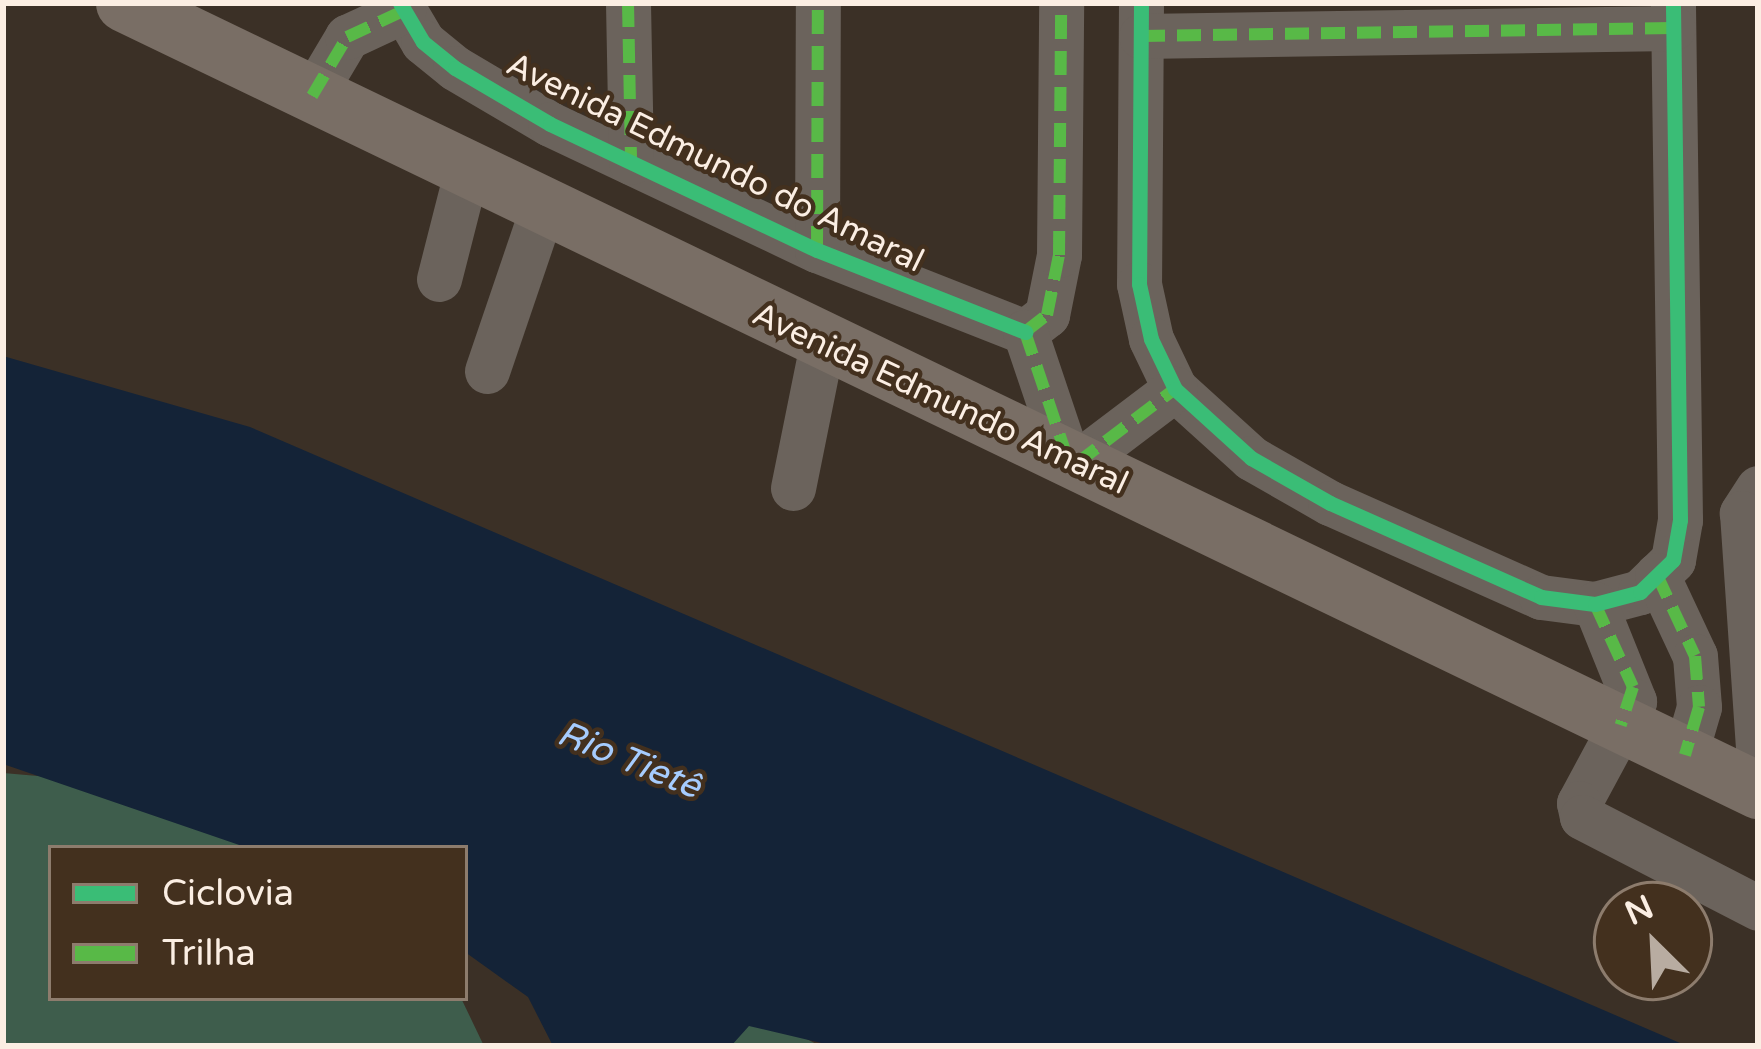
<!DOCTYPE html>
<html>
<head>
<meta charset="utf-8">
<style>
	body { margin:0 }
	#map { position:relative; width:1761px; height:1049px; overflow:hidden; background:#3b3026; font-family:"Varela Round",sans-serif }
	div>[style] { position:absolute }
	[style*='--x'] { left:calc(var(--x)*1px); top:calc(var(--y)*1px); width:calc(var(--w)*1px); rotate:calc(var(--a)*1deg) }
	.forest>* { inset:0; background:#3e5d4c }
	.water>* { inset:0; background:#142337 }
	.minor>* { height:45px; margin:-22.5px; padding:0 22.5px; transform-origin:22.5px; border-radius:22.5px; background:#6b635c }
	.major>* { height:57px; margin:-28.5px; padding:0 28.5px; transform-origin:28.5px; border-radius:28.5px; background:#796e65 }
	.quiet>* { height:12px; margin-top:-6px; transform-origin:0; background:repeating-linear-gradient(90deg,#58b947 0 24px,transparent 0 36px) }
	.cycleway>* { height:15px; margin:-7.5px; padding:0 7.5px; transform-origin:7.5px; border-radius:7.5px; background:#3abd76 }
	span { translate:-50% -50%; white-space:nowrap; text-align:center; line-height:1.15; -webkit-text-stroke:9px #43301e; paint-order:stroke }
	.street-label { font-size:33px; color:#fbeee3 }
	.water-label { font-size:36px; color:#a6ccfe; font-style:italic }
	.frame { position:absolute; inset:0; border:6px solid #fbeee3; pointer-events:none }
	.legend { position:absolute; left:48px; top:845px; width:420px; height:156px; box-sizing:border-box; background:#43301e; border:3px solid #8d7c6d; margin:0; padding:15px 21px; list-style:none; font-size:36px; color:#fbeee3 }
	.legend li { display:flex; align-items:center; gap:24px; height:60px }
	.legend b { width:60px; border:3px solid #8d7c6d }
	.north { position:absolute; left:1593px; top:881px; width:120px; height:120px; box-sizing:border-box; background:#43301e; border:3px solid #8d7c6d; border-radius:50%; rotate:336deg; font-size:33px; font-weight:700; line-height:48px; text-align:center; color:#fbeee3 }
	.north::after { content:''; display:block; margin:auto; width:42px; height:54px; background:#b8aca1; clip-path:polygon(50% 0,100% 100%,50% 72%,0 100%) }
</style>
</head>
<body>
<div id="map">
	<div class="forest">
		<div style="clip-path:polygon(3px 773px,61px 778px,269px 848px,51px 848px,51px 998px,461px 998px,484px 1046px,3px 1046px)"></div>
		<div style="clip-path:polygon(654px 1003px,803px 1037px,820px 1046px,624px 1046px)"></div>
	</div>
	<div class="water">
		<div style="clip-path:polygon(3px 356px,250px 427px,1687px 1046px,834px 1046px,749px 1026px,731px 1046px,553px 1046px,528px 997px,465px 952px,465px 848px,248px 848px,3px 764px)"></div>
	</div>
	<div class="minor">
		<div style="--x:400;--y:3;--w:45;--a:59.5"></div>
		<div style="--x:423;--y:42;--w:41;--a:39.1"></div>
		<div style="--x:455;--y:68;--w:110;--a:30.5"></div>
		<div style="--x:550;--y:124;--w:295;--a:25.3"></div>
		<div style="--x:817;--y:250;--w:224;--a:21.5"></div>
		<div style="--x:628;--y:3;--w:159;--a:88.9"></div>
		<div style="--x:1141;--y:3;--w:281;--a:90.4"></div>
		<div style="--x:1139;--y:284;--w:56;--a:77.7"></div>
		<div style="--x:1151;--y:339;--w:55;--a:64.4"></div>
		<div style="--x:1175;--y:389;--w:103;--a:42.2"></div>
		<div style="--x:1251;--y:458;--w:91;--a:29.7"></div>
		<div style="--x:1330;--y:503;--w:231;--a:24"></div>
		<div style="--x:1541;--y:597;--w:54;--a:7.4"></div>
		<div style="--x:1595;--y:604;--w:47;--a:-14.9"></div>
		<div style="--x:1640;--y:592;--w:46;--a:-44.1"></div>
		<div style="--x:1673;--y:560;--w:41;--a:-80.1"></div>
		<div style="--x:1680;--y:520;--w:517;--a:-90.78"></div>
		<div style="--x:1141;--y:36;--w:532;--a:-0.86"></div>
		<div style="--x:312;--y:96;--w:69;--a:-59.3"></div>
		<div style="--x:347;--y:37;--w:62;--a:-24.9"></div>
		<div style="--x:817;--y:250;--w:247;--a:-89.8"></div>
		<div style="--x:439;--y:279;--w:109;--a:-75.7"></div>
		<div style="--x:1025;--y:332;--w:28;--a:-38"></div>
		<div style="--x:1047;--y:315;--w:61;--a:-78.7"></div>
		<div style="--x:1059;--y:255;--w:252;--a:-89.5"></div>
		<div style="--x:1025;--y:332;--w:132;--a:71.4"></div>
		<div style="--x:487;--y:371;--w:171;--a:-71.2"></div>
		<div style="--x:1077;--y:463;--w:123;--a:-37.1"></div>
		<div style="--x:793;--y:488;--w:147;--a:-78.6"></div>
		<div style="--x:1758;--y:488;--w:30;--a:123"></div>
		<div style="--x:1742;--y:513;--w:238;--a:86.1"></div>
		<div style="--x:1657;--y:575;--w:89;--a:64.9"></div>
		<div style="--x:1695;--y:656;--w:51;--a:85.5"></div>
		<div style="--x:1699;--y:707;--w:50;--a:106.3"></div>
		<div style="--x:1595;--y:604;--w:105;--a:68.1"></div>
		<div style="--x:1634;--y:701;--w:116;--a:118.3"></div>
		<div style="--x:1579;--y:803;--w:14;--a:78"></div>
		<div style="--x:1582;--y:817;--w:198;--a:27.3"></div>
	</div>
	<div class="major">
		<div style="--x:124;--y:3;--w:1814;--a:25.72"></div>
	</div>
	<div class="quiet">
		<div style="--x:628;--y:3;--w:159;--a:88.9"></div>
		<div style="--x:1141;--y:36;--w:532;--a:-0.86"></div>
		<div style="--x:312;--y:96;--w:69;--a:-59.3"></div>
		<div style="--x:347;--y:37;--w:62;--a:-24.9"></div>
		<div style="--x:817;--y:250;--w:247;--a:-89.8"></div>
		<div style="--x:1025;--y:332;--w:28;--a:-38"></div>
		<div style="--x:1047;--y:315;--w:61;--a:-78.7"></div>
		<div style="--x:1059;--y:255;--w:252;--a:-89.5"></div>
		<div style="--x:1025;--y:332;--w:132;--a:71.4"></div>
		<div style="--x:1077;--y:463;--w:123;--a:-37.1"></div>
		<div style="--x:1657;--y:575;--w:89;--a:64.9"></div>
		<div style="--x:1695;--y:656;--w:51;--a:85.5"></div>
		<div style="--x:1699;--y:707;--w:50;--a:106.3"></div>
		<div style="--x:1595;--y:604;--w:91;--a:65.4"></div>
		<div style="--x:1633;--y:687;--w:40;--a:108"></div>
	</div>
	<div class="cycleway">
		<div style="--x:400;--y:3;--w:45;--a:59.5"></div>
		<div style="--x:423;--y:42;--w:41;--a:39.1"></div>
		<div style="--x:455;--y:68;--w:110;--a:30.5"></div>
		<div style="--x:550;--y:124;--w:295;--a:25.3"></div>
		<div style="--x:817;--y:250;--w:224;--a:21.5"></div>
		<div style="--x:1141;--y:3;--w:281;--a:90.4"></div>
		<div style="--x:1139;--y:284;--w:56;--a:77.7"></div>
		<div style="--x:1151;--y:339;--w:55;--a:64.4"></div>
		<div style="--x:1175;--y:389;--w:103;--a:42.2"></div>
		<div style="--x:1251;--y:458;--w:91;--a:29.7"></div>
		<div style="--x:1330;--y:503;--w:231;--a:24"></div>
		<div style="--x:1541;--y:597;--w:54;--a:7.4"></div>
		<div style="--x:1595;--y:604;--w:47;--a:-14.9"></div>
		<div style="--x:1640;--y:592;--w:46;--a:-44.1"></div>
		<div style="--x:1673;--y:560;--w:41;--a:-80.1"></div>
		<div style="--x:1680;--y:520;--w:517;--a:-90.78"></div>
	</div>
	<div class="street-label">
		<span style="left:715px;top:163px;rotate:26deg">Avenida Edmundo do Amaral</span>
		<span style="left:940px;top:399px;rotate:25deg">Avenida Edmundo Amaral</span>
	</div>
	<div class="water-label">
		<span style="left:629px;top:760px;rotate:22deg">Rio Tietê</span>
	</div>
	<div class="frame"></div>
	<ul class="legend">
	<li><b style="height:15px;background:#3abd76"></b>Ciclovia</li>
	<li><b style="height:15px;background:#58b947"></b>Trilha</li>
	</ul>
	<div class="north">N</div>
</div>
</body>
</html>
